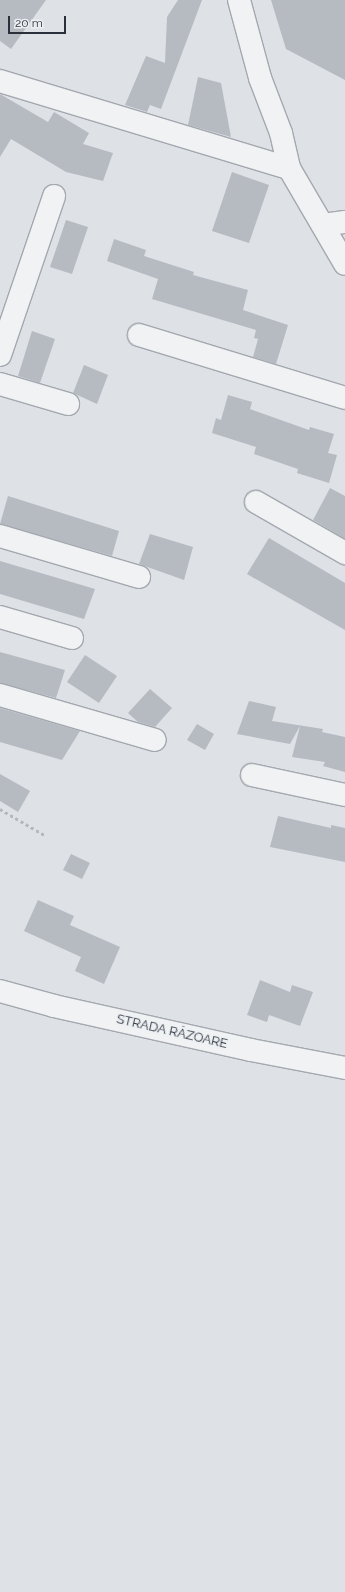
<!DOCTYPE html>
<html>
<head>
<meta charset="utf-8">
<style>
	body { margin:0 }
	#map { position:relative; width:345px; height:1592px; overflow:hidden; background:#dee1e6; font-family:Raleway,sans-serif }
	div>[style] { position:absolute }
	[style*='--x'] { left:calc(var(--x)*1px); top:calc(var(--y)*1px); width:calc(var(--w)*1px); rotate:calc(var(--a)*1deg) }
	.building>* { inset:0; background:#b6bbc2 }
	.path>* { height:2.5px; margin-top:-1.25px; transform-origin:0; background:repeating-linear-gradient(90deg,#b4b8bc 0 3px,transparent 0 6px) }
	.roads { filter:drop-shadow(1px 0 #a4a8af) drop-shadow(-1px 0 #a4a8af) drop-shadow(0 1px #a4a8af) drop-shadow(0 -1px #a4a8af) }
	.minor>* { height:22px; margin:-11px; padding:0 11px; transform-origin:11px; border-radius:11px; background:#f0f2f4 }
	span { translate:-50% -50%; white-space:nowrap; text-align:center; line-height:1.15; -webkit-text-stroke:3px #edf0f3; paint-order:stroke }
	.street-label { font-size:13px; color:#29303a }
	.scale { position:absolute; left:8px; top:16px; width:58px; height:18px; box-sizing:border-box; border:2px solid #29303a; border-top:0; padding-left:5px; font-size:12px; line-height:14px; white-space:nowrap; color:#29303a; -webkit-text-stroke:3px #edf0f3; paint-order:stroke }
</style>
</head>
<body>
<div id="map">
	<div class="building">
		<div style="clip-path:polygon(0 0,46px 0,11px 49px,0 41px)"></div>
		<div style="clip-path:polygon(178px 0,202px 0,161px 109px,150px 105px,147px 112px,125px 105px,146px 56px,165px 63px,167px 17px)"></div>
		<div style="clip-path:polygon(271px 0,345px 0,345px 80px,286px 49px)"></div>
		<div style="clip-path:polygon(198px 77px,221px 83px,231px 137px,188px 125px)"></div>
		<div style="clip-path:polygon(0 94px,48px 122px,54px 112px,89px 133px,83px 144px,113px 153px,103px 181px,66px 172px,11px 139px,0 157px)"></div>
		<div style="clip-path:polygon(232px 172px,269px 185px,249px 243px,212px 231px)"></div>
		<div style="clip-path:polygon(66px 220px,88px 227px,72px 274px,50px 267px)"></div>
		<div style="clip-path:polygon(114px 239px,146px 250px,144px 256px,194px 272px,193px 275px,248px 290px,243px 310px,288px 325px,276px 364px,253px 357px,258px 339px,254px 338px,256px 330px,152px 299px,158px 279px,107px 261px)"></div>
		<div style="clip-path:polygon(32px 331px,55px 339px,40px 383px,18px 376px)"></div>
		<div style="clip-path:polygon(84px 365px,108px 375px,97px 404px,73px 393px)"></div>
		<div style="clip-path:polygon(228px 395px,252px 402px,250px 409px,309px 430px,310px 427px,334px 434px,328px 453px,337px 455px,329px 483px,297px 473px,298px 469px,254px 454px,256px 447px,212px 433px,216px 418px,221px 420px)"></div>
		<div style="clip-path:polygon(330px 488px,345px 496px,345px 539px,313px 520px)"></div>
		<div style="clip-path:polygon(8px 496px,119px 531px,112px 556px,0 524px)"></div>
		<div style="clip-path:polygon(150px 534px,193px 547px,184px 580px,139px 564px)"></div>
		<div style="clip-path:polygon(269px 538px,345px 583px,345px 630px,247px 574px)"></div>
		<div style="clip-path:polygon(0 561px,95px 589px,84px 619px,0 594px)"></div>
		<div style="clip-path:polygon(0 652px,65px 670px,56px 698px,0 683px)"></div>
		<div style="clip-path:polygon(85px 655px,117px 676px,99px 703px,67px 682px)"></div>
		<div style="clip-path:polygon(150px 689px,172px 708px,155px 727px,138px 722px,128px 713px)"></div>
		<div style="clip-path:polygon(249px 701px,276px 707px,272px 721px,323px 729px,322px 732px,345px 737px,345px 772px,323px 766px,325px 762px,292px 757px,300px 726px,290px 744px,237px 734px)"></div>
		<div style="clip-path:polygon(0 708px,80px 731px,62px 760px,0 742px)"></div>
		<div style="clip-path:polygon(197px 724px,214px 734px,205px 750px,187px 740px)"></div>
		<div style="clip-path:polygon(0 774px,30px 791px,18px 812px,0 801px)"></div>
		<div style="clip-path:polygon(278px 816px,331px 828px,331px 825px,345px 828px,345px 862px,270px 847px)"></div>
		<div style="clip-path:polygon(71px 854px,90px 863px,82px 879px,63px 870px)"></div>
		<div style="clip-path:polygon(38px 900px,74px 916px,70px 925px,120px 947px,104px 984px,75px 971px,81px 957px,24px 931px)"></div>
		<div style="clip-path:polygon(260px 980px,290px 992px,292px 985px,313px 992px,300px 1026px,269px 1015px,267px 1022px,247px 1015px)"></div>
	</div>
	<div class="path">
		<div style="--x:0;--y:809;--w:53;--a:30.4"></div>
	</div>
	<div class="roads">
		<div class="minor">
			<div style="--x:239;--y:0;--w:81;--a:74.9"></div>
			<div style="--x:260;--y:78;--w:59;--a:69.1"></div>
			<div style="--x:281;--y:133;--w:36;--a:77"></div>
			<div style="--x:289;--y:168;--w:111;--a:59.7"></div>
			<div style="--x:0;--y:81;--w:302;--a:16.8"></div>
			<div style="--x:323;--y:225;--w:22;--a:-8"></div>
			<div style="--x:139;--y:335;--w:215;--a:17"></div>
			<div style="--x:0;--y:355;--w:168;--a:-71.2"></div>
			<div style="--x:0;--y:384;--w:71;--a:16.4"></div>
			<div style="--x:256;--y:502;--w:103;--a:29.8"></div>
			<div style="--x:0;--y:536;--w:145;--a:16.4"></div>
			<div style="--x:0;--y:617;--w:75;--a:16.3"></div>
			<div style="--x:0;--y:695;--w:161;--a:16.2"></div>
			<div style="--x:252;--y:775;--w:95;--a:12.1"></div>
			<div style="--x:0;--y:991;--w:56;--a:15.5"></div>
			<div style="--x:54;--y:1006;--w:202;--a:12.6"></div>
			<div style="--x:251;--y:1050;--w:96;--a:10.8"></div>
		</div>
	</div>
	<div class="street-label">
		<span style="left:172px;top:1032px;rotate:13deg">STRADA RĂZOARE</span>
	</div>
	<div class="scale">20 m</div>
</div>
</body>
</html>
